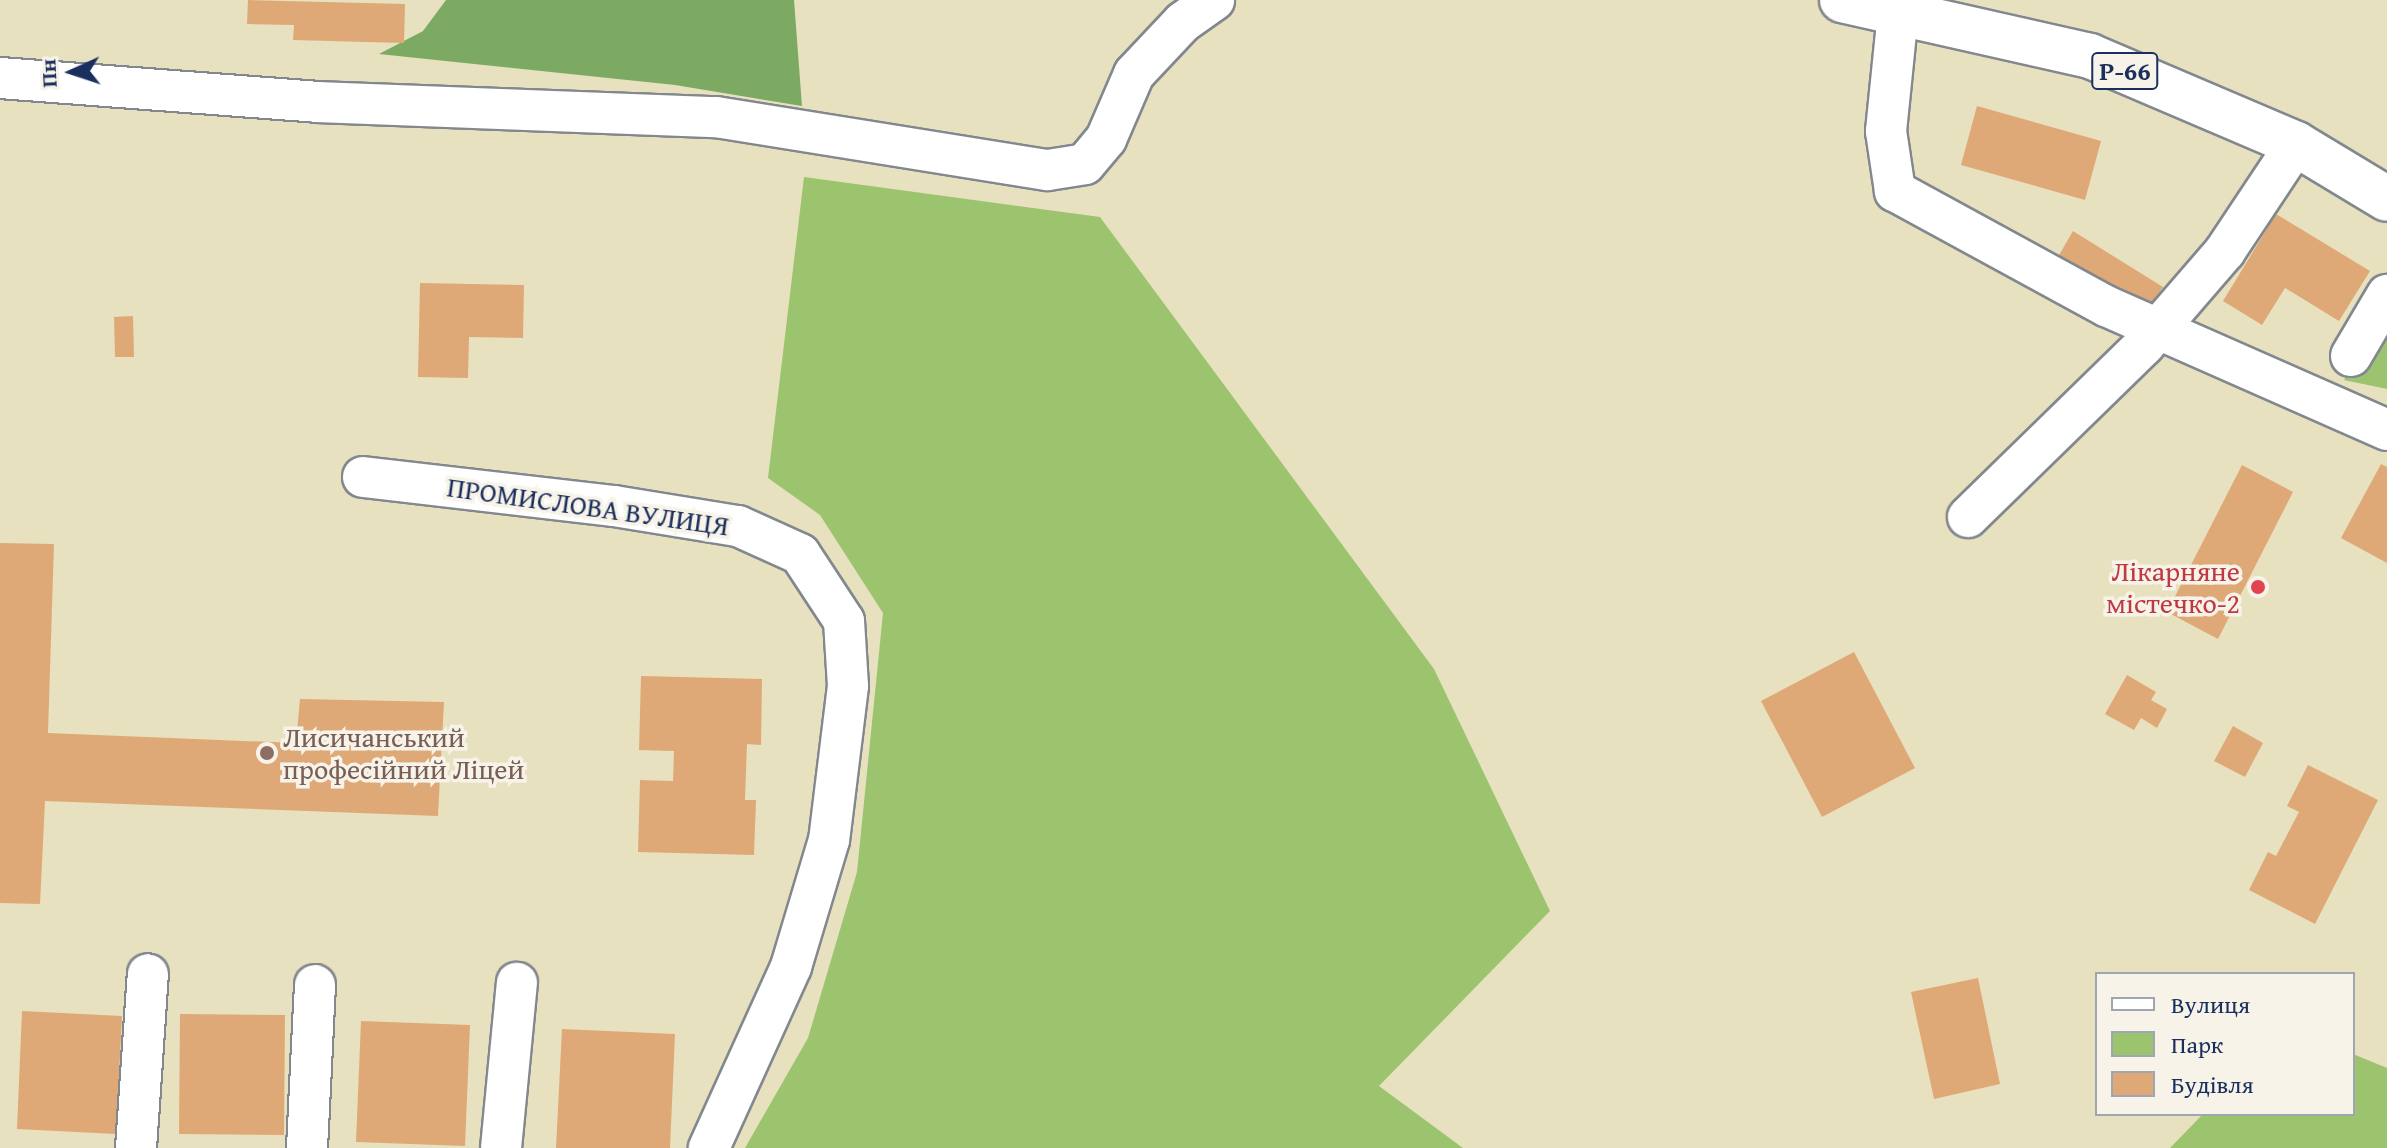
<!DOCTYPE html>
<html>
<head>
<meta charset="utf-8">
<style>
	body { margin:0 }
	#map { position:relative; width:2387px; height:1148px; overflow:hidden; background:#e8e1bf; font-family:"Gentium Book Plus",serif }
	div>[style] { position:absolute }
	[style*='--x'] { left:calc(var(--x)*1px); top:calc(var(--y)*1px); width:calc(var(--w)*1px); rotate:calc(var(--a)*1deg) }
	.green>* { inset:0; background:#9cc46f }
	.forest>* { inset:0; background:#7daa62 }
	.building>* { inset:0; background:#dfa977 }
	.roads { filter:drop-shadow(2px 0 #82888e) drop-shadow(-2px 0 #82888e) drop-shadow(0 2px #82888e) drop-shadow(0 -2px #82888e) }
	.minor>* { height:40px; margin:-20px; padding:0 20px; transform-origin:20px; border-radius:20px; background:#fff }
	.major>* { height:44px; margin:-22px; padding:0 22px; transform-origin:22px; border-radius:22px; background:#fff }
	.dots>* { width:22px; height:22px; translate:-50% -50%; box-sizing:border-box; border:4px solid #f7f3e8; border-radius:50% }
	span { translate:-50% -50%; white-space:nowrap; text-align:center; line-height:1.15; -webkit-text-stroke:7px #f7f3e8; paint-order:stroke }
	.shield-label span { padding:2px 6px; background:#f7f3e8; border:2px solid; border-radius:6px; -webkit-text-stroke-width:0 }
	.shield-label { font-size:26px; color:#1b2f5e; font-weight:700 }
	.street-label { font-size:28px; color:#1b2f5e }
	.health-label { font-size:28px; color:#be3a42 }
	.right { translate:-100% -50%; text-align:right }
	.education-label { font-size:28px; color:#785e54 }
	.left { translate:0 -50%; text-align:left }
	.legend { position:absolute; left:2095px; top:972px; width:260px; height:144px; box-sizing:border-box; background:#f7f3e8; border:2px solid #9fa5b1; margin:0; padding:10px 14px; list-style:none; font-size:24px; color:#1b2f5e }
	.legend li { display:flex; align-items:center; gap:16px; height:40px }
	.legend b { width:40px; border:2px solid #9fa5b1 }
	.north { position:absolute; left:32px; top:32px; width:80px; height:80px; -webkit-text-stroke:6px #f7f3e8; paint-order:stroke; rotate:267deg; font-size:22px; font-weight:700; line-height:32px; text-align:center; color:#1b2f5e }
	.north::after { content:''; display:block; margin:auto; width:28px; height:36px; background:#1b2f5e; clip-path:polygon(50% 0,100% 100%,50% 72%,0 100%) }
</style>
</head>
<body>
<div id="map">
	<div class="green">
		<div style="clip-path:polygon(804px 177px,1100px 217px,1434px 669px,1550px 911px,1379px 1086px,1463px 1148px,745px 1148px,808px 1038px,857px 872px,883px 613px,820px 515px,768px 478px)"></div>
		<div style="clip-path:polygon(2387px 312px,2387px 389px,2344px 380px)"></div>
		<div style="clip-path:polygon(2353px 1054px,2387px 1068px,2387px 1148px,2170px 1148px,2203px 1114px,2353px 1114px)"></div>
	</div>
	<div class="forest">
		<div style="clip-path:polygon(446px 0,794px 0,802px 106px,675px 85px,379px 54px,423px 31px)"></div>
	</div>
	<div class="building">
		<div style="clip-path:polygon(248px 0,405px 4px,404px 43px,293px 40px,294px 25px,247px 24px)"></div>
		<div style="clip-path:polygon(1977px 106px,2101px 141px,2085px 200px,1961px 165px)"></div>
		<div style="clip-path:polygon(2276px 214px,2370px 271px,2339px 321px,2285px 288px,2262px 325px,2223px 301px)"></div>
		<div style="clip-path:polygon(2073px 231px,2163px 287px,2141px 323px,2051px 269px)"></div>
		<div style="clip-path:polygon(420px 283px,524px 285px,523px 338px,469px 337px,468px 378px,418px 377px)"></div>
		<div style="clip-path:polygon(133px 316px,134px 357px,115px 357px,114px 317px)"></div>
		<div style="clip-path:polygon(2381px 464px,2387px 467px,2387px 563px,2341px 538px)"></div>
		<div style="clip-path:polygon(2242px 465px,2293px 492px,2218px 639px,2167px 612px)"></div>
		<div style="clip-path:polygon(0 543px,54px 544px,48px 733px,296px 743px,300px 699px,444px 702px,438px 816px,45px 801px,40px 904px,0 903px)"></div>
		<div style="clip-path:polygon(1854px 652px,1915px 768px,1822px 817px,1761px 701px)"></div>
		<div style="clip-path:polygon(2127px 675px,2156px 692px,2151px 700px,2167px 709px,2157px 728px,2141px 718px,2134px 730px,2105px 714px)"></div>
		<div style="clip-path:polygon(641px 676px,762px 679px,761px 745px,747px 744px,745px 800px,756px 800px,754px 855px,638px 852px,640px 780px,673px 781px,674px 751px,639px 750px)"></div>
		<div style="clip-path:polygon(2233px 726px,2263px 743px,2245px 777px,2214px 761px)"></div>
		<div style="clip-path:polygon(2308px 765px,2378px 800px,2315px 924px,2249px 890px,2268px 852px,2276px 856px,2299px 812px,2287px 806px)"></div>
		<div style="clip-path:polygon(1978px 978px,2000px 1084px,1934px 1099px,1911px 992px)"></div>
		<div style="clip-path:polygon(22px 1011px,122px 1016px,116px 1134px,17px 1129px)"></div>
		<div style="clip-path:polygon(180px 1014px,285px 1015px,284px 1135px,179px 1134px)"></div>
		<div style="clip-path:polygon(361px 1021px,470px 1025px,465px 1146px,356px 1142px)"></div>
		<div style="clip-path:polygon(562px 1029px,675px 1034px,670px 1148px,556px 1148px)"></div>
	</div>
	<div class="roads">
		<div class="minor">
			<div style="--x:1898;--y:13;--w:119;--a:95.8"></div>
			<div style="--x:1886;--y:131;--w:61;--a:81.5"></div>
			<div style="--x:1895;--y:191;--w:240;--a:28.6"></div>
			<div style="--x:2106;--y:306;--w:307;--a:23.8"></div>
			<div style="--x:0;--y:78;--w:318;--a:4.3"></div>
			<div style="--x:317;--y:102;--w:399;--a:2.2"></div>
			<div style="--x:716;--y:117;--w:336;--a:9.1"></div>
			<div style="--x:1048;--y:170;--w:37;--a:-9"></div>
			<div style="--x:1085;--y:164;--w:33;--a:-50"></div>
			<div style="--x:1106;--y:139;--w:71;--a:-66.7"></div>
			<div style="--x:1134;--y:74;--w:71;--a:-46.7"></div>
			<div style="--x:1183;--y:22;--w:38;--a:-35"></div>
			<div style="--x:2351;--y:356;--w:71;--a:-59.5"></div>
			<div style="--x:363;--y:477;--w:253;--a:6.6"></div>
			<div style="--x:614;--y:506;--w:126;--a:9.2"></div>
			<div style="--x:738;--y:526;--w:68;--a:24.3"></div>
			<div style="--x:800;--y:554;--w:80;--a:56.7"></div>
			<div style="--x:844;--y:621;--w:65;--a:86.5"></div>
			<div style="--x:848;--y:686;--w:155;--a:97"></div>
			<div style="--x:829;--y:840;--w:133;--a:106.7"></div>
			<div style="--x:791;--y:967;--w:199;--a:114.4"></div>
			<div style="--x:1968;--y:517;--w:246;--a:-44.3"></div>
			<div style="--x:2144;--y:345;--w:124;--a:-49.2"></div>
			<div style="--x:2225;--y:251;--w:128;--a:-56.4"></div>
			<div style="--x:136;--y:1148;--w:174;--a:-86.1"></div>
			<div style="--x:307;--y:1148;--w:163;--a:-87.2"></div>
			<div style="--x:501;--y:1148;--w:166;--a:-84.5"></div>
		</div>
		<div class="major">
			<div style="--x:1842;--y:0;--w:254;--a:12.7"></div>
			<div style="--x:2090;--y:56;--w:224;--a:23.1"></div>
			<div style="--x:2296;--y:144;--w:106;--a:31.1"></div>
		</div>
	</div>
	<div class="dots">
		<div style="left:2258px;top:587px;background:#e0444e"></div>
		<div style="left:267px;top:753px;background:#8d6e63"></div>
	</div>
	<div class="shield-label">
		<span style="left:2125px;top:71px">Р-66</span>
	</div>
	<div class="street-label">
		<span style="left:588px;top:506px;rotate:8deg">ПРОМИСЛОВА ВУЛИЦЯ</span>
	</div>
	<div class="health-label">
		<span class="right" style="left:2240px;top:587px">Лікарняне<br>містечко-2</span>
	</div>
	<div class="education-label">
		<span class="left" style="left:283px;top:753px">Лисичанський<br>професійний Ліцей</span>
	</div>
	<ul class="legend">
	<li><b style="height:10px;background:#fff"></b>Вулиця</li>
	<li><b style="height:22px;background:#9cc46f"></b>Парк</li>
	<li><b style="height:22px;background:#dfa977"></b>Будівля</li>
	</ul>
	<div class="north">Пн</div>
</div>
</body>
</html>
